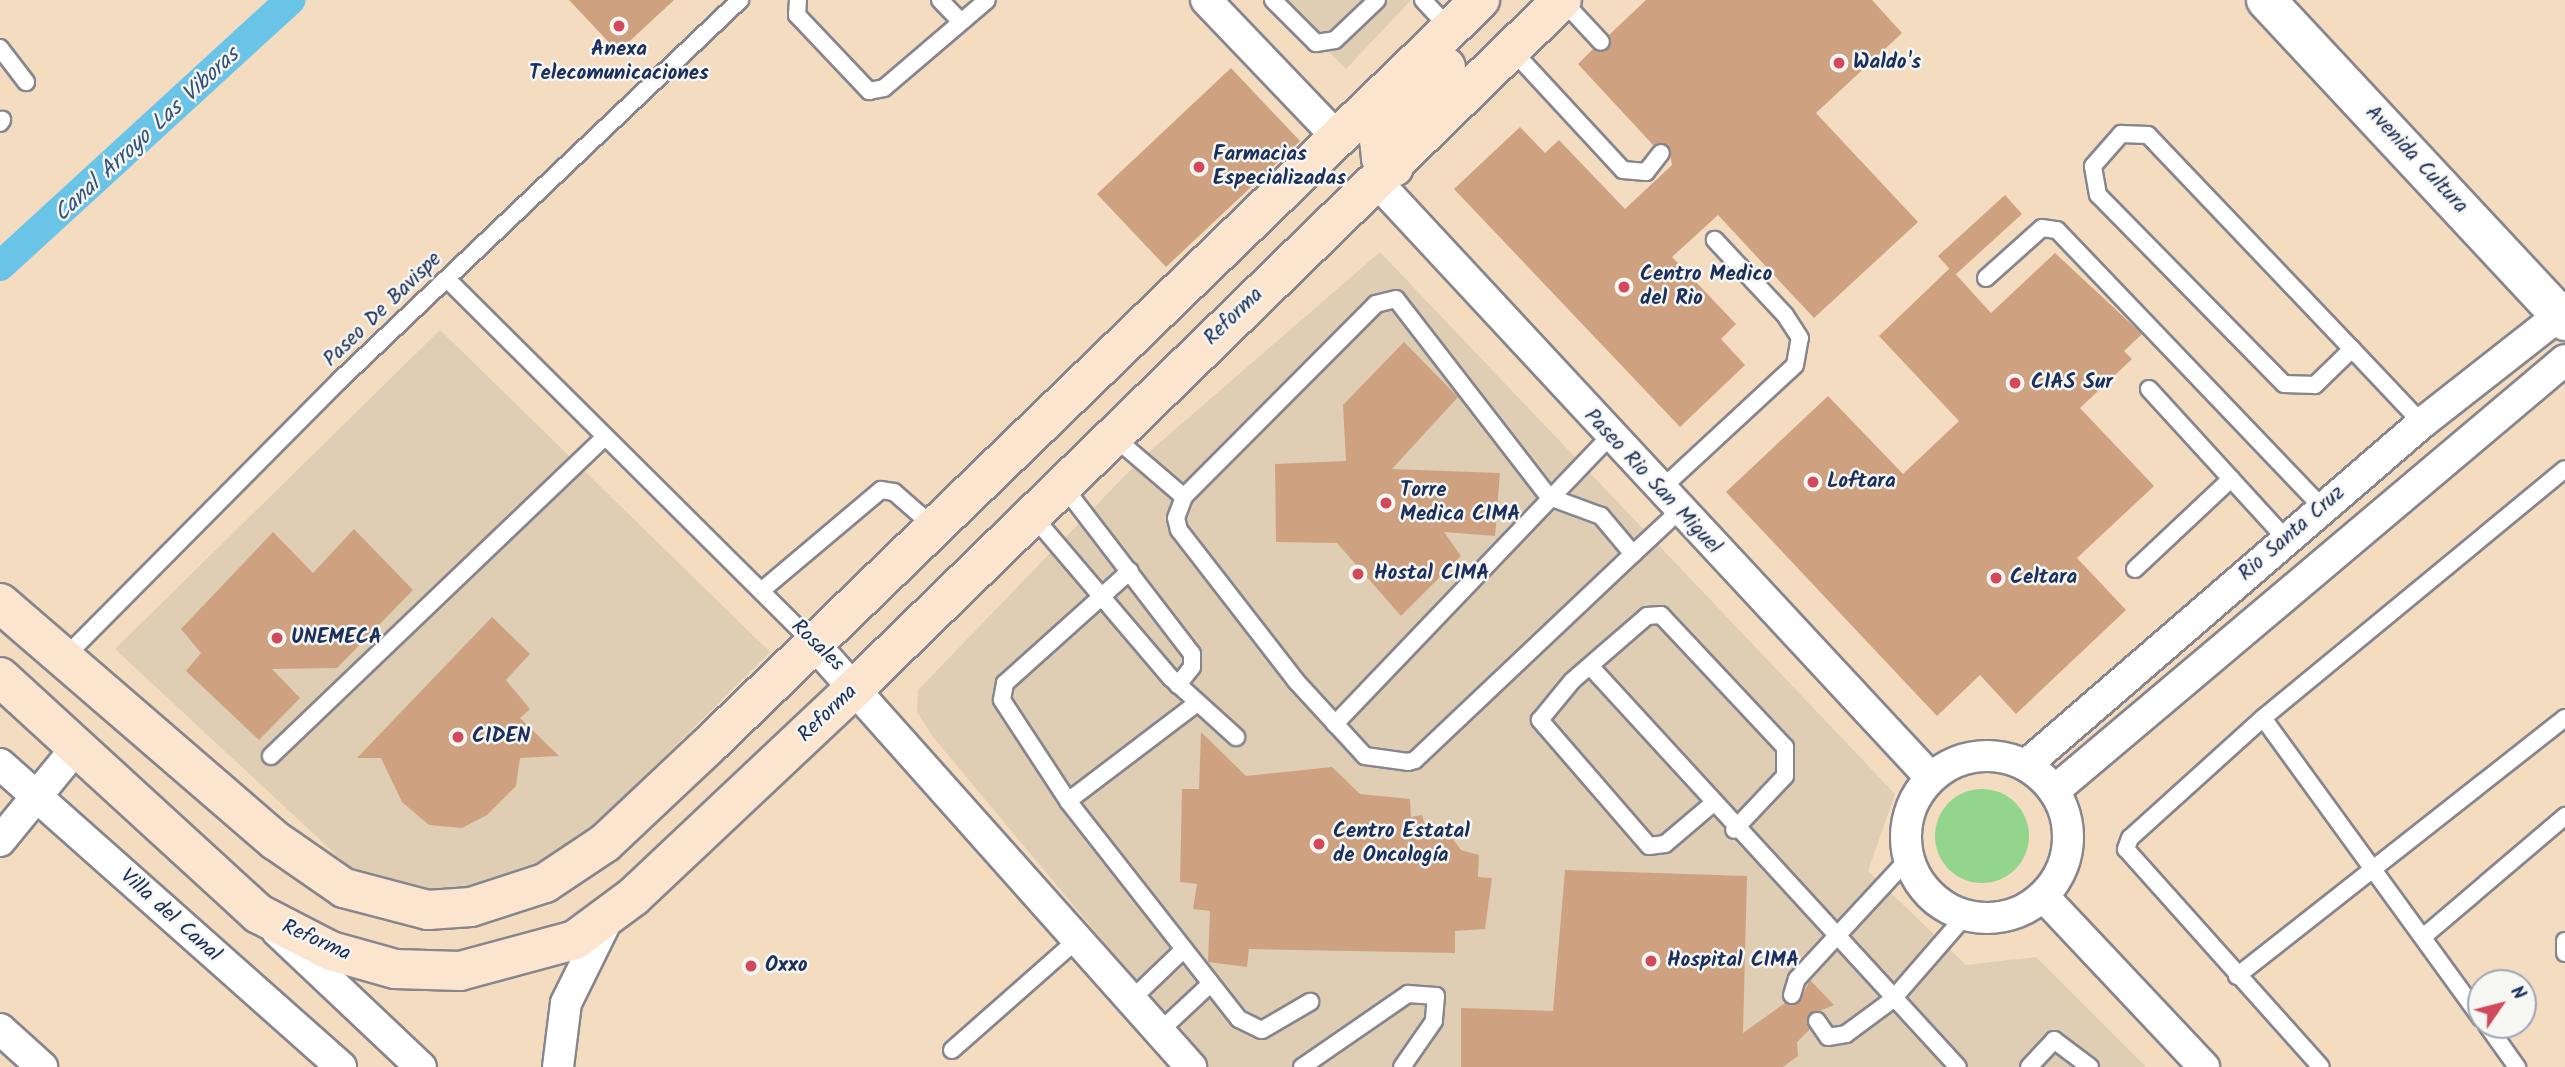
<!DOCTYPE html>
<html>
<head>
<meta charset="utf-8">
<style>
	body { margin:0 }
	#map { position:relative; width:2565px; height:1067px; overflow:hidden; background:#f3dcbf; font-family:Kalam,sans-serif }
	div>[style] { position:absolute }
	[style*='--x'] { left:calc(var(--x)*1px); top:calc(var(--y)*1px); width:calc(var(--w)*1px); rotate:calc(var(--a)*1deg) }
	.built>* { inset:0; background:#dfceb4 }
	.green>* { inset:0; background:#93d58d }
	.round { border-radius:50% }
	.canal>* { height:30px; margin:-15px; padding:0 15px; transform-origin:15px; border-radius:15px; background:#6ac4e7 }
	.building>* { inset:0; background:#cea280 }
	.roads { filter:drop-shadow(2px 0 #87868e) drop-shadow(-2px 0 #87868e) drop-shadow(0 2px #87868e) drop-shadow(0 -2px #87868e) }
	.service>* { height:16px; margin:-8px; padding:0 8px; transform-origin:8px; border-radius:8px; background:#fff }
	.minor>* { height:30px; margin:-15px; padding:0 15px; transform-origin:15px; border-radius:15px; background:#fff }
	.minor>.ring { margin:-15px; padding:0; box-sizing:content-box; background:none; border:30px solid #fff; border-radius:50% }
	.tertiary>* { height:38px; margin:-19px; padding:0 19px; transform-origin:19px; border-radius:19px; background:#fff }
	.secondary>* { height:38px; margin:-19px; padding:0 19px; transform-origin:19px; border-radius:19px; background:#fce5cf }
	.dots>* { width:19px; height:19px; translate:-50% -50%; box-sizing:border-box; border:4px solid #f6f6f2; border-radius:50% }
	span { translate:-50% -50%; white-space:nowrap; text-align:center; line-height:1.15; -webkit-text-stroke:5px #f6f6f2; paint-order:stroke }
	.poi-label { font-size:21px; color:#1b2f5e; font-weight:700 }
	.left { translate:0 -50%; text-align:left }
	.street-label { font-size:21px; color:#1b2f5e }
	.water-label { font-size:23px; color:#2f5480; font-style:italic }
	.north { position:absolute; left:2467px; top:969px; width:70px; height:70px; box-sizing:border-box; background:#f6f6f2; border:2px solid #9ea6b7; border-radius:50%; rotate:55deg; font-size:19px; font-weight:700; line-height:28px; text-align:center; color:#1b2f5e }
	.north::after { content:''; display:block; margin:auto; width:24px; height:32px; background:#d1495b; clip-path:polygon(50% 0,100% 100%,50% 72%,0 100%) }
</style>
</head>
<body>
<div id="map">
	<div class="built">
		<div style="clip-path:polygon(1278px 0,1411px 0,1346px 69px)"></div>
		<div style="clip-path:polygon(1380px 252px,1895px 794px,1868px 871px,1966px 965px,2036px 957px,2146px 1067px,1208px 1067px,933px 737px,917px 712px,918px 690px,1142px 458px)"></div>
		<div style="clip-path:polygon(440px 330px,770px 652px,557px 863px,428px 903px,374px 890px,115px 649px)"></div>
	</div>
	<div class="green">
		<div class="round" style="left:1935px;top:789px;width:94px;height:94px"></div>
	</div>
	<div class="canal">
		<div style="--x:0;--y:266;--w:394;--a:-42.5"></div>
	</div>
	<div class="building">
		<div style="clip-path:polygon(569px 0,674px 0,618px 52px)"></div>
		<div style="clip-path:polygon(1646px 0,1872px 0,1902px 33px,1816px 113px,1918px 222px,1814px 318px,1718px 215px,1672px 257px,1736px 324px,1721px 339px,1745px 365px,1680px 427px,1454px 189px,1520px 127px,1545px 153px,1559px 140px,1625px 209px,1672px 165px,1668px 145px,1654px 146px,1578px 64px,1593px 49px,1609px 49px,1609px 35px)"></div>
		<div style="clip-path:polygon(1231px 68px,1300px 141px,1166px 267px,1097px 194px)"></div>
		<div style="clip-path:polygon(2005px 195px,2022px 214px,1955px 275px,1938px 256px)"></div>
		<div style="clip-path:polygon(2055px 253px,2142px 334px,2124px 351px,2132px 359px,2080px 408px,2154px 486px,2077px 558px,2126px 610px,2016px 714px,1980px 675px,1937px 716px,1726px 492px,1828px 396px,1903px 474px,1959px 421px,1879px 336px,1950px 268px,1991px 313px)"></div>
		<div style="clip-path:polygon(1404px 342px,1458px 397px,1392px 469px,1500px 473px,1495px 536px,1444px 532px,1461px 556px,1401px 616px,1337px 543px,1276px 542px,1275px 464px,1346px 461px,1343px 405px)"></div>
		<div style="clip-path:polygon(354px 529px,413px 590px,337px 668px,272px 669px,300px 698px,259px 740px,186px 671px,201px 653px,181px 629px,273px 532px,313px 573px)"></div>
		<div style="clip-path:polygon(492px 617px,530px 654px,506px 680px,530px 709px,520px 718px,559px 756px,520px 758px,516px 786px,487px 815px,462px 828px,429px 825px,402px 802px,381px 758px,357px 758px)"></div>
		<div style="clip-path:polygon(1201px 732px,1246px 776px,1332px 767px,1360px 794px,1410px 799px,1411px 817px,1422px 815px,1428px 836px,1452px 838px,1461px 850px,1479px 855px,1478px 877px,1492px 878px,1485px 929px,1455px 931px,1455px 953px,1249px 949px,1247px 967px,1208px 962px,1210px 911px,1193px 909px,1197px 884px,1180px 882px,1182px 789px,1199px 789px)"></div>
		<div style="clip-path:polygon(1565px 870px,1747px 876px,1743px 1033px,1785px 1003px,1799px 1003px,1810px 980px,1834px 1005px,1808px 1016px,1810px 1029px,1797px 1042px,1798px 1056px,1783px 1067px,1461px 1067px,1461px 1008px,1553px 1011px)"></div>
	</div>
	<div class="roads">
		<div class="service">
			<div style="--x:798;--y:0;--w:15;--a:94"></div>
			<div style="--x:797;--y:15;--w:105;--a:46.5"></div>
			<div style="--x:869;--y:91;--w:15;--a:-11"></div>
			<div style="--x:884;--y:88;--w:135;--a:-40.5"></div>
			<div style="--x:940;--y:0;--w:30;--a:46"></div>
			<div style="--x:1273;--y:0;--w:61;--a:45"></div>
			<div style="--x:1316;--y:43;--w:19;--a:-9"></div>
			<div style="--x:1335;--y:40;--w:58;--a:-43.6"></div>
			<div style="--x:1423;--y:0;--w:40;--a:47"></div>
			<div style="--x:1562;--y:0;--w:57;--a:47.1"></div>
			<div style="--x:0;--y:48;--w:43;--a:52.6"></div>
			<div style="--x:1511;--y:49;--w:165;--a:47.2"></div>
			<div style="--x:1623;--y:170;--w:23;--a:5"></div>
			<div style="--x:1646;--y:172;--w:24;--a:-52"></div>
			<div style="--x:0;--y:123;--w:4;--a:-56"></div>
			<div style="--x:1986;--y:278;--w:75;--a:-41.8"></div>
			<div style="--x:2042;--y:228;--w:15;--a:8"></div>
			<div style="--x:2057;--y:230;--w:385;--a:46.3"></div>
			<div style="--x:447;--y:279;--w:518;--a:44.84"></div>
			<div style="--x:2352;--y:349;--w:52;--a:135.8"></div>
			<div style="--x:2315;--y:385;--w:31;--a:-178"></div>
			<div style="--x:2284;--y:384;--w:265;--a:-134.5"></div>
			<div style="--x:2098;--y:195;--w:29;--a:-100"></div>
			<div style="--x:2093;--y:166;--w:43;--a:-48.8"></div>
			<div style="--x:2121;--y:134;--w:27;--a:2"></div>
			<div style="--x:2148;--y:135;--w:296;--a:46.4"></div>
			<div style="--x:2352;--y:349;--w:102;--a:46.6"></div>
			<div style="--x:2149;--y:389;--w:203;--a:47.6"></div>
			<div style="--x:1114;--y:437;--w:92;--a:40.6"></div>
			<div style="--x:1064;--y:487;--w:210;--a:52.5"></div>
			<div style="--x:1192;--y:654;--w:13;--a:90"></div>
			<div style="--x:1192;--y:667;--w:23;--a:128"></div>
			<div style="--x:1659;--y:491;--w:185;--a:-42.8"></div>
			<div style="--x:1795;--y:365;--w:27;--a:-80"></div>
			<div style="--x:1800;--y:338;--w:27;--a:-123"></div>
			<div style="--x:1785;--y:315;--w:103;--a:-133"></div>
			<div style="--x:1033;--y:516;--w:213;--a:49.6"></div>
			<div style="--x:1171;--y:678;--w:88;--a:42.2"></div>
			<div style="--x:1633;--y:554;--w:50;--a:-130.1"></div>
			<div style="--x:1601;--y:516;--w:55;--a:-159.9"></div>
			<div style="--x:1549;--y:497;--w:250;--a:-127.7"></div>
			<div style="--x:1396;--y:299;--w:21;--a:166"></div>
			<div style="--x:1376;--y:304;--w:272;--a:134.9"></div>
			<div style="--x:1184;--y:497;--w:22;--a:111"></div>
			<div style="--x:1176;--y:518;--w:12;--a:76"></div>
			<div style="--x:1179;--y:530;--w:191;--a:52.2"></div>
			<div style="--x:1296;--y:681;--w:102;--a:47.4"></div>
			<div style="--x:1365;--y:756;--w:43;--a:7.9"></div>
			<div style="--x:1408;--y:762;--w:7;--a:-16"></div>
			<div style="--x:1415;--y:760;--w:300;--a:-43.4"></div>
			<div style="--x:1633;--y:554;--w:62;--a:-43"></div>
			<div style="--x:2135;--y:569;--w:132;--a:-43.2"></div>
			<div style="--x:1130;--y:571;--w:168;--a:138.1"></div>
			<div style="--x:1005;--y:683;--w:17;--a:100"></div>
			<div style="--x:1002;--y:700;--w:121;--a:56.8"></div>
			<div style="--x:1068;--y:801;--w:277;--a:51.9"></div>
			<div style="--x:1239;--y:1019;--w:25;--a:26"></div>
			<div style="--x:1262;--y:1030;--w:56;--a:-30.3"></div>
			<div style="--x:761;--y:591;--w:157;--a:-40.1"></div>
			<div style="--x:881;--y:490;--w:13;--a:9"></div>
			<div style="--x:894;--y:492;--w:52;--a:41.1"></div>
			<div style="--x:63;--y:659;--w:393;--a:-45.2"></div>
			<div style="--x:340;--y:380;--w:552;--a:-43.53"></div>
			<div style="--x:1590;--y:666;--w:544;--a:47.46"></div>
			<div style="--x:2263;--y:718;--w:179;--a:137.9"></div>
			<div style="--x:2130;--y:838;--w:12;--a:110"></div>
			<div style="--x:2126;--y:849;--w:292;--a:48.2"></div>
			<div style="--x:1335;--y:724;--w:398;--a:-46.3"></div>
			<div style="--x:271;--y:756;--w:462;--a:-43.7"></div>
			<div style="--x:1068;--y:801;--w:161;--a:-37.2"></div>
			<div style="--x:1711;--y:805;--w:60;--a:139.7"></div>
			<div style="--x:1665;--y:844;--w:16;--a:173"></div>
			<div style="--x:1649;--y:846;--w:167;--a:-130.9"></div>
			<div style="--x:1540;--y:720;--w:50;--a:-50.6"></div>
			<div style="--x:1572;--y:681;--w:99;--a:-40.9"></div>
			<div style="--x:1647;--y:616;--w:14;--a:-4"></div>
			<div style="--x:1661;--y:615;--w:181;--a:46.8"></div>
			<div style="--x:1785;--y:747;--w:29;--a:90"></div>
			<div style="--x:1785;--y:776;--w:74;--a:133.4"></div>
			<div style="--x:2423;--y:937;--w:187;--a:-40.4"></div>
			<div style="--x:2565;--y:941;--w:12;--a:90"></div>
			<div style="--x:2237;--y:976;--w:417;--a:-38.2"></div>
			<div style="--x:1792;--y:995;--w:17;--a:-73"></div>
			<div style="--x:1797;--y:979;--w:163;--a:-47.2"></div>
			<div style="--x:1133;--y:998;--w:66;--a:-43.8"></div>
			<div style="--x:2481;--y:1018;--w:371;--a:-126"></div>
			<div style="--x:2263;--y:718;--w:391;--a:-39.5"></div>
			<div style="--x:1817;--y:1021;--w:19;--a:55"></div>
			<div style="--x:1828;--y:1037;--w:18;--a:-9"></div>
			<div style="--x:1846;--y:1034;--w:57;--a:-36.5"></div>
			<div style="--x:1892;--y:1000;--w:111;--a:-49"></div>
			<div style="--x:2487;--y:1025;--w:52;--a:54.5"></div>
			<div style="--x:1160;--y:1031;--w:64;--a:-43.1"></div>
			<div style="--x:952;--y:1050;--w:169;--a:-41.4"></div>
			<div style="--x:1302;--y:1067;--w:129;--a:-34.6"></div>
			<div style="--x:1408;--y:994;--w:28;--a:4"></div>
			<div style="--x:1436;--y:996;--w:25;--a:95"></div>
			<div style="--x:1434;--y:1021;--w:56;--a:124.8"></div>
			<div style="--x:2029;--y:1067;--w:37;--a:-47"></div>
			<div style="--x:2054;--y:1040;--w:45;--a:36.9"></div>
		</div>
		<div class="minor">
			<div style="--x:1206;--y:0;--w:192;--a:46.3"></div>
			<div style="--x:1378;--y:183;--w:812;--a:47.1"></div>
			<div style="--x:814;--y:644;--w:567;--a:48.29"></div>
			<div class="ring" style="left:1906px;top:756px;width:132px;height:132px"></div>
			<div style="--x:0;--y:764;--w:456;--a:41.6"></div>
			<div style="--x:2026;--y:765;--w:523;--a:-40.82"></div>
			<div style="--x:2422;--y:423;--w:182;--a:-38.1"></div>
			<div style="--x:2054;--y:791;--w:668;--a:-40.15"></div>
			<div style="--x:0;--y:841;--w:122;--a:-50.7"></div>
			<div style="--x:2043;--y:896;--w:235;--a:46.7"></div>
			<div style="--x:277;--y:931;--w:198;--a:43.4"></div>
			<div style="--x:0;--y:1029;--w:57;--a:42.1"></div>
			<div style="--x:558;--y:1067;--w:64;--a:-82.9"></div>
			<div style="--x:566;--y:1003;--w:93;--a:-63.7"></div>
		</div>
		<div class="tertiary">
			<div style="--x:2266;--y:0;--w:439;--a:47"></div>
		</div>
		<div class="secondary">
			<div style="--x:1394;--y:167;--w:16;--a:-145"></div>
			<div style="--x:1381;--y:158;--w:18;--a:-96"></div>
			<div style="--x:1379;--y:140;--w:99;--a:-47.5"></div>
			<div style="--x:0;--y:603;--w:364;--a:40.8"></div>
			<div style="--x:276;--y:841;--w:83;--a:34.7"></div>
			<div style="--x:344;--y:888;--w:87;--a:14.7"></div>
			<div style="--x:428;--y:910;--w:43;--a:-4"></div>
			<div style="--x:471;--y:907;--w:78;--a:-18"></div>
			<div style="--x:545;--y:883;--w:72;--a:-33.7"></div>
			<div style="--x:605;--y:843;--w:140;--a:-43.3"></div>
			<div style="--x:707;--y:747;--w:1075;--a:-44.02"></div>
			<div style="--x:0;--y:677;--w:351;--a:42.5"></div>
			<div style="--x:259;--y:914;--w:81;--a:27.2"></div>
			<div style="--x:331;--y:951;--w:66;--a:15.7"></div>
			<div style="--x:395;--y:969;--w:65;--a:1.8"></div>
			<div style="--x:460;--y:971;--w:119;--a:-15.1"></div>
			<div style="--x:575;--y:940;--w:72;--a:-36.6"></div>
			<div style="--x:633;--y:897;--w:309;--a:-43.3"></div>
			<div style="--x:858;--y:685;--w:982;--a:-44.22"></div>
		</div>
	</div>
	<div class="dots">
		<div style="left:619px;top:26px;background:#d1495b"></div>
		<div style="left:1839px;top:63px;background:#d1495b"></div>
		<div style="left:1199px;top:167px;background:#d1495b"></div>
		<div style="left:1624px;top:287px;background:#d1495b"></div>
		<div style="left:2015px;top:383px;background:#d1495b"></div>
		<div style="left:1813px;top:482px;background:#d1495b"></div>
		<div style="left:1386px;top:503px;background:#d1495b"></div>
		<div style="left:1358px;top:574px;background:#d1495b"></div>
		<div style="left:1996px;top:578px;background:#d1495b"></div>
		<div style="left:277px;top:638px;background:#d1495b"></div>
		<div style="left:458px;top:737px;background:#d1495b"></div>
		<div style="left:1319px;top:844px;background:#d1495b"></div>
		<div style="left:1651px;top:961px;background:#d1495b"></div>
		<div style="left:751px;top:966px;background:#d1495b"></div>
	</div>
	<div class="poi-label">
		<span style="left:619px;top:62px">Anexa<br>Telecomunicaciones</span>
		<span class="left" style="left:1853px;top:63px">Waldo's</span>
		<span class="left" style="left:1213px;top:167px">Farmacias<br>Especializadas</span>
		<span class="left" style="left:1640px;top:287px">Centro Medico<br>del Rio</span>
		<span class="left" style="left:2031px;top:383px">CIAS Sur</span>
		<span class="left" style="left:1827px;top:482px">Loftara</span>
		<span class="left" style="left:1400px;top:503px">Torre<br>Medica CIMA</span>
		<span class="left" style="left:1374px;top:574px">Hostal CIMA</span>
		<span class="left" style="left:2010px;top:578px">Celtara</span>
		<span class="left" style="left:291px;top:638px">UNEMECA</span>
		<span class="left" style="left:472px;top:737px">CIDEN</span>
		<span class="left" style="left:1333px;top:844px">Centro Estatal<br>de Oncología</span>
		<span class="left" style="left:1667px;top:961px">Hospital CIMA</span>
		<span class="left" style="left:765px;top:966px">Oxxo</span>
	</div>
	<div class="street-label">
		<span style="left:2416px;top:160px;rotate:47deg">Avenida Cultura</span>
		<span style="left:383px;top:310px;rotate:-44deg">Paseo De Bavispe</span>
		<span style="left:1234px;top:317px;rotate:-44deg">Reforma</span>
		<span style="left:1652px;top:482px;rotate:47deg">Paseo Rio San Miguel</span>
		<span style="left:2292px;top:534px;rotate:-41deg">Rio Santa Cruz</span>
		<span style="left:817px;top:646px;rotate:44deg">Rosales</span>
		<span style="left:828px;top:714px;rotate:-44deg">Reforma</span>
		<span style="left:170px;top:916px;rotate:42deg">Villa del Canal</span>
		<span style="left:316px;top:941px;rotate:24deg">Reforma</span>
	</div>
	<div class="water-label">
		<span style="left:147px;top:135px;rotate:-43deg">Canal Arroyo Las Viboras</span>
	</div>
	<div class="north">N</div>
</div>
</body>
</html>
